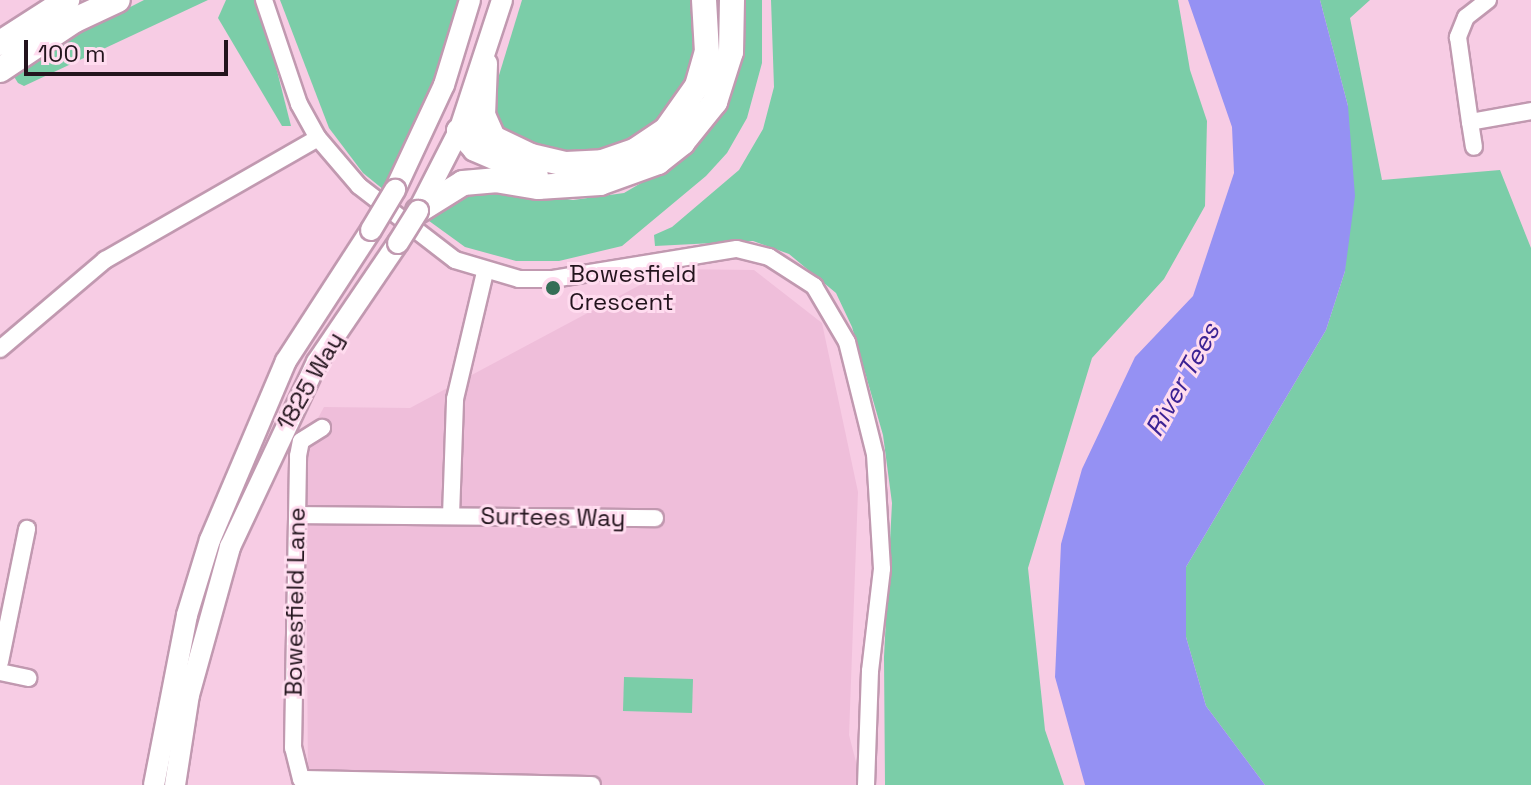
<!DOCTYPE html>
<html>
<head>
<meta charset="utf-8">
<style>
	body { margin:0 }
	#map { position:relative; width:1531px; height:785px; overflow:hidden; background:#f7cce4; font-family:"Space Grotesk",sans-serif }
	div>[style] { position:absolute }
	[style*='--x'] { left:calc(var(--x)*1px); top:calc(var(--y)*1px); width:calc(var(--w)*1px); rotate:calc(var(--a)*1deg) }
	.built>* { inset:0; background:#efbeda }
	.green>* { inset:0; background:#7bcda8 }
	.water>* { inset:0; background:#9591f3 }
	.roads { filter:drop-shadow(2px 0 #c199b0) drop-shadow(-2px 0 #c199b0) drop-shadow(0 2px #c199b0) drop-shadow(0 -2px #c199b0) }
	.minor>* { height:16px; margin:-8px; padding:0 8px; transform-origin:8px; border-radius:8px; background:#fff }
	.major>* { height:20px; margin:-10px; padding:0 10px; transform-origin:10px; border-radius:10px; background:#fff }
	.highway>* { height:24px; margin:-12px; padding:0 12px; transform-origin:12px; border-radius:12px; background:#fff }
	.bridges { filter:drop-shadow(2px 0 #c199b0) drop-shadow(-2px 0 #c199b0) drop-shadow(0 2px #c199b0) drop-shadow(0 -2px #c199b0) }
	.major-bridge>* { height:20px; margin:-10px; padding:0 10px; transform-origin:10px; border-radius:10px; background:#fff }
	.dots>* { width:22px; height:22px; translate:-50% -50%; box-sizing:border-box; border:4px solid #ffdcef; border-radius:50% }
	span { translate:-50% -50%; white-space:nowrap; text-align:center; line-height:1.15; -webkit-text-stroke:6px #ffdcef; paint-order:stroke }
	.poi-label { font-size:24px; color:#23141d }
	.left { translate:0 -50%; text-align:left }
	.street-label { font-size:24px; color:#23141d }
	.water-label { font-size:26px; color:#3c2394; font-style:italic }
	.scale { position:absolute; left:24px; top:40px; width:204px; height:36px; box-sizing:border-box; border:4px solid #23141d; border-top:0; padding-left:10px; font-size:24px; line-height:28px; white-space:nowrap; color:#23141d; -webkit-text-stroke:6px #ffdcef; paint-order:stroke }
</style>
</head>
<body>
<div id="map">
	<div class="built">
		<div style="clip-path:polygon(670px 269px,754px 270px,822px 323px,858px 492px,849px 735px,862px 785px,308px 785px,306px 484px,310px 433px,324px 407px,410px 408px)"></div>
	</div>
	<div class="green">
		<div style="clip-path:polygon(144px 0,208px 0,24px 86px,18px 83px,13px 75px,38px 54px)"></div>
		<div style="clip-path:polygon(226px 0,259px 0,291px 126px,282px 126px,218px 18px)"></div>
		<div style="clip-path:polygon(280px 0,465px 0,438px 83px,384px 190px,363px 173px,329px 128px)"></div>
		<div style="clip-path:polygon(522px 0,696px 0,700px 37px,682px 95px,653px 127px,608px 150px,566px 153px,512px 135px,497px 124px,492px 98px)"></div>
		<div style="clip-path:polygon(738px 0,762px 0,762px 63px,747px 118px,727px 153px,706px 176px,622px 246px,559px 261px,516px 261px,465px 247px,425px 218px,472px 184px,573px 200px,624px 193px,648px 179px,683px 152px)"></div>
		<div style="clip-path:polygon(771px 0,1178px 0,1190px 70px,1207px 121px,1205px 206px,1164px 279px,1092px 358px,1028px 568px,1045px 730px,1064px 785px,885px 785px,884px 657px,892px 503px,883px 435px,852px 327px,836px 293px,789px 254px,753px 241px,655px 246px,654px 235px,672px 227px,739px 170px,763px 129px,774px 87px)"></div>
		<div style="clip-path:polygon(1320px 0,1370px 0,1350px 18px,1382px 180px,1500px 170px,1531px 248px,1531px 785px,1265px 785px,1206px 706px,1186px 637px,1186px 567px,1326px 330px,1345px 271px,1348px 106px)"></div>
		<div style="clip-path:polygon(624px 677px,693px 679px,692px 713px,623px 711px)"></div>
	</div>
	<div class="water">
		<div style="clip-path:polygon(1188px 0,1320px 0,1348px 106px,1355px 196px,1345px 271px,1326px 330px,1186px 567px,1186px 637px,1206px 706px,1265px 785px,1085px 785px,1055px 677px,1061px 544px,1082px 469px,1135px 357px,1193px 296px,1234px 173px,1232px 127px)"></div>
	</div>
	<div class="roads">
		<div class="minor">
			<div style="--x:264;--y:0;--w:110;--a:71.4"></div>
			<div style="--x:299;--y:104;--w:39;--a:61"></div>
			<div style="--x:318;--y:138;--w:63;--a:49.5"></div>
			<div style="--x:359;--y:186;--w:121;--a:37.6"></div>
			<div style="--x:455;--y:260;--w:67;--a:16.5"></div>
			<div style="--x:519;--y:279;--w:34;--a:0"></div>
			<div style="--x:553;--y:279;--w:186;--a:-9.3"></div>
			<div style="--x:737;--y:249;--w:33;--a:14"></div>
			<div style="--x:769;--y:257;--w:54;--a:32.8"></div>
			<div style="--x:814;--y:286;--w:65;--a:59.5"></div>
			<div style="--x:847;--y:342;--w:115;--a:76"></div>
			<div style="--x:875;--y:454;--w:115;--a:86.5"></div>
			<div style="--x:882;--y:569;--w:103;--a:96.7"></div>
			<div style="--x:870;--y:671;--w:114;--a:92"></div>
			<div style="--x:1488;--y:0;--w:28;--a:142"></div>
			<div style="--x:1466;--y:17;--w:22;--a:112"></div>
			<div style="--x:1458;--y:37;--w:86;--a:82"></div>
			<div style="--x:1470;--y:122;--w:62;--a:-10.2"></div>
			<div style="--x:1470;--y:122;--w:25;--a:81"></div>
			<div style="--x:0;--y:349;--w:138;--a:-40.3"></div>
			<div style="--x:105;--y:260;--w:245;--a:-29.8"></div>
			<div style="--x:297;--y:515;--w:358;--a:0.5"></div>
			<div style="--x:451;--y:516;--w:117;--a:-88"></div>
			<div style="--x:455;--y:399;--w:130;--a:-76.7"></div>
			<div style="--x:0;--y:662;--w:136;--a:-78.5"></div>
			<div style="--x:0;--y:672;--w:29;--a:12"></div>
			<div style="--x:301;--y:779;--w:32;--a:-104"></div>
			<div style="--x:293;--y:748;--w:292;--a:-89"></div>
			<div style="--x:298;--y:456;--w:15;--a:-79"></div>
			<div style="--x:301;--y:441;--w:25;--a:-32"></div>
			<div style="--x:301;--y:779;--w:291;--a:1.2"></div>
		</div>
		<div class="major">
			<div style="--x:395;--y:190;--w:116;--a:-65"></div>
			<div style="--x:444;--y:85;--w:89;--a:-73"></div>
			<div style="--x:418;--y:211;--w:90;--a:-62.9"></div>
			<div style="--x:459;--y:131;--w:138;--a:-71.8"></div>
			<div style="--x:154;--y:785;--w:173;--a:-79"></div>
			<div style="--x:187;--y:615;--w:78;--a:-73"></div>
			<div style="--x:210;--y:540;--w:194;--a:-67"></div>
			<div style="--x:286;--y:361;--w:156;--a:-57"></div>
			<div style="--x:175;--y:785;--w:91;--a:-81.2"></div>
			<div style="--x:189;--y:695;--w:154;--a:-74.5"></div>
			<div style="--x:230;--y:547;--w:204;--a:-64.8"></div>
			<div style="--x:317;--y:362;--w:144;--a:-55.8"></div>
		</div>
		<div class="highway">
			<div style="--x:0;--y:43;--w:80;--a:-32.7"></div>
			<div style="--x:485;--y:64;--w:51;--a:92.2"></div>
			<div style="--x:483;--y:115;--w:24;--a:66"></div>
			<div style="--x:0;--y:70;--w:90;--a:-33.7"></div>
			<div style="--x:75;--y:20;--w:47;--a:-24.9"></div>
			<div style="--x:459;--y:131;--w:22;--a:3"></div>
			<div style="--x:481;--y:132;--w:55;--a:25.6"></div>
			<div style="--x:531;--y:156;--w:36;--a:13"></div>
			<div style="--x:566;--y:164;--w:36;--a:-3"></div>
			<div style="--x:602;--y:162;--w:36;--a:-19"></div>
			<div style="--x:636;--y:150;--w:36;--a:-34"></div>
			<div style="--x:666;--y:130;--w:54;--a:-54.8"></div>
			<div style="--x:697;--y:86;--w:35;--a:-74"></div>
			<div style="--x:707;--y:52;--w:52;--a:-93.3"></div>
			<div style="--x:459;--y:131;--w:24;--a:48"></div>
			<div style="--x:475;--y:149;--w:66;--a:23.1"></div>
			<div style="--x:418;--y:211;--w:53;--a:-31.9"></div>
			<div style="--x:463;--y:183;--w:32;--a:-5"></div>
			<div style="--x:495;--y:180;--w:44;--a:9.2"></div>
			<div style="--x:538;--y:187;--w:62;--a:-3.7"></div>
			<div style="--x:600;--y:183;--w:62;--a:-19.9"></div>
			<div style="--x:658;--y:162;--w:31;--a:-38"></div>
			<div style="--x:682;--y:143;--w:53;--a:-51.2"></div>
			<div style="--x:715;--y:102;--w:52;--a:-72.3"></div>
			<div style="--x:731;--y:52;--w:52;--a:-88.9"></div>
		</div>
	</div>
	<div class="bridges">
		<div class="major-bridge">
			<div style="--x:371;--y:230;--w:47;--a:-59"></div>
			<div style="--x:398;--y:243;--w:38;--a:-58"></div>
		</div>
	</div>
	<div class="dots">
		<div style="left:553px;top:288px;background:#356e56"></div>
	</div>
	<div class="poi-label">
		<span class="left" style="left:569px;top:288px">Bowesfield<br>Crescent</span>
	</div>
	<div class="street-label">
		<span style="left:310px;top:381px;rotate:-60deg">1825 Way</span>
		<span style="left:553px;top:517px;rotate:1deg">Surtees Way</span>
		<span style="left:295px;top:602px;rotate:-89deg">Bowesfield Lane</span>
	</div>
	<div class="water-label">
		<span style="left:1183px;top:380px;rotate:-61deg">River Tees</span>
	</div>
	<div class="scale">100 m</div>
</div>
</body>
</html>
